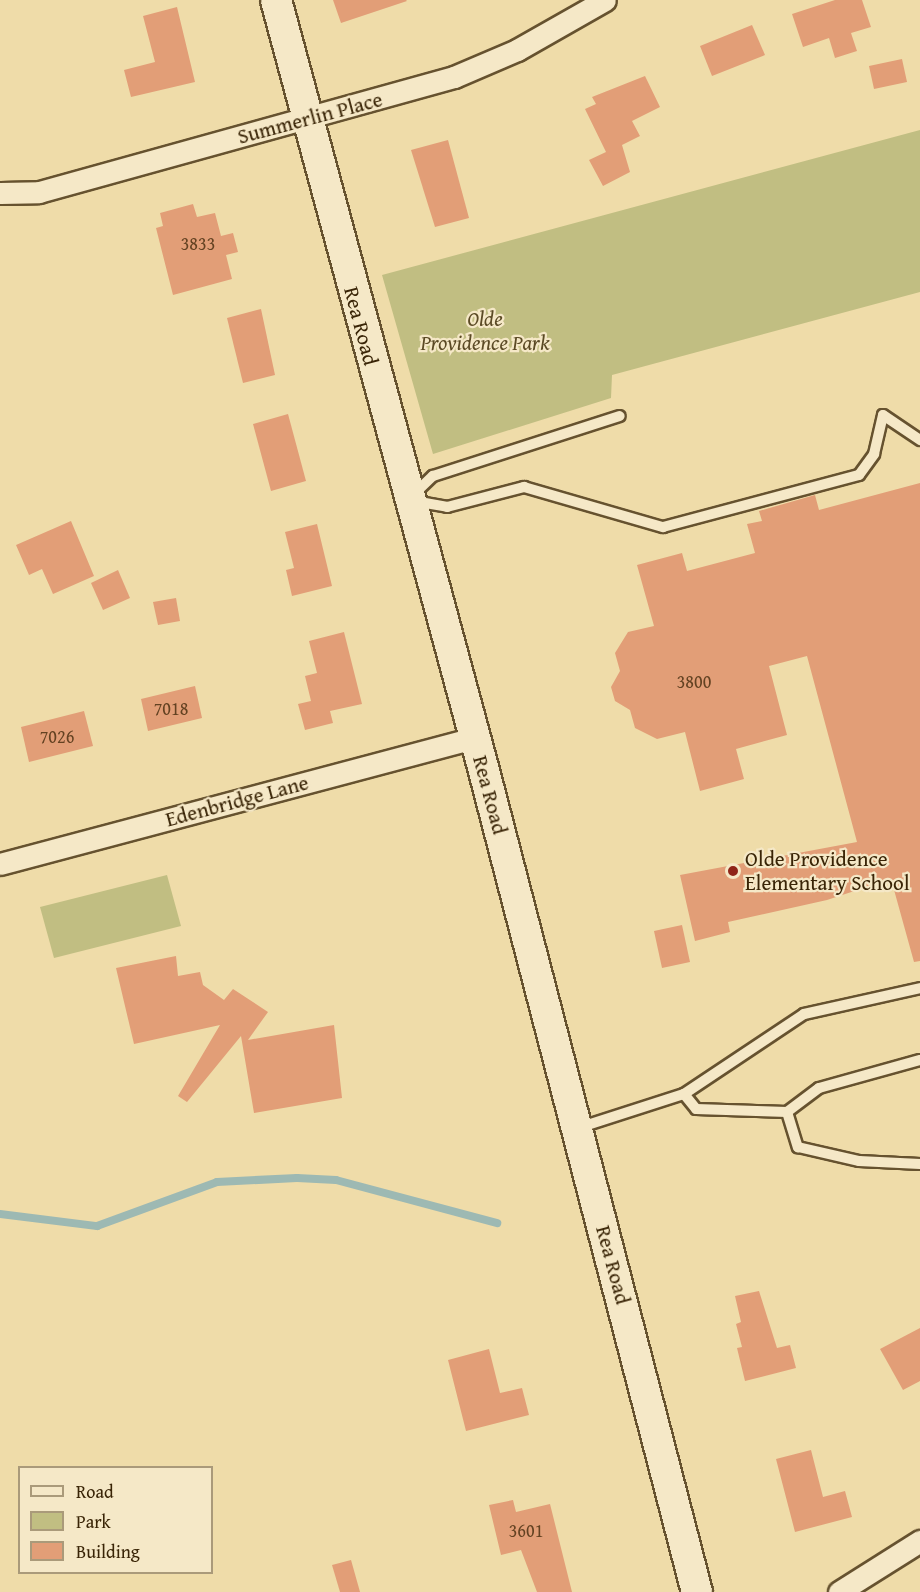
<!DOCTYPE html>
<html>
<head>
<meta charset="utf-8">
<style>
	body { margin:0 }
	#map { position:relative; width:920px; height:1592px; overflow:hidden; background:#efdca9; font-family:"Gentium Book Plus",serif }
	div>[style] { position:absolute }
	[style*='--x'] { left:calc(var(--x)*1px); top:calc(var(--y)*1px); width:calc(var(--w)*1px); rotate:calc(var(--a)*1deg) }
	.green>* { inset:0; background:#c1be82 }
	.stream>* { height:8px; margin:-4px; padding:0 4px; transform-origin:4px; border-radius:4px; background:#9db9b3 }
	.building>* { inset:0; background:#e29e77 }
	.roads { filter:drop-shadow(2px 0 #66522f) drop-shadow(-2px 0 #66522f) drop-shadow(0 2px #66522f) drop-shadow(0 -2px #66522f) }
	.service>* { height:10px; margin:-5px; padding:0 5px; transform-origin:5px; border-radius:5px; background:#f5e8c7 }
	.minor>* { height:21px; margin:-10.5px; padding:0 10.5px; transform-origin:10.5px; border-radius:10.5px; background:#f5e8c7 }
	.secondary>* { height:30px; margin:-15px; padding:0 15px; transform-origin:15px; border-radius:15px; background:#f5e8c7 }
	.dots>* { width:16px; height:16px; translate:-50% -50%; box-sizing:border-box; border:3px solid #f5e8c7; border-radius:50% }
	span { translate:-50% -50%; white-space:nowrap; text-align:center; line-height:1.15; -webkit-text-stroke:4.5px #f5e8c7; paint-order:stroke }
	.number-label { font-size:18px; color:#634222 }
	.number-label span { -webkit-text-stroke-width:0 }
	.street-label { font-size:21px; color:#392406 }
	.park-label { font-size:21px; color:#5b4a25; font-style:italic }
	.poi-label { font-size:21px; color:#392406 }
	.left { translate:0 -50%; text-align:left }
	.legend { position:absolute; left:18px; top:1466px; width:195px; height:108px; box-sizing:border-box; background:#f5e8c7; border:2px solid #aa9a7a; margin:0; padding:8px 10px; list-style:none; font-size:18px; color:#392406 }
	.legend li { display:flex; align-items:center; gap:12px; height:30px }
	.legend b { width:30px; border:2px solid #aa9a7a }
</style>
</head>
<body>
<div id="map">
	<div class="green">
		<div style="clip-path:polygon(920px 130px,920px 292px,612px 375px,611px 398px,433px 454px,382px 275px)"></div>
		<div style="clip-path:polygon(167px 875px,181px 926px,54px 958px,40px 907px)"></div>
	</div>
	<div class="stream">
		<div style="--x:0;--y:1214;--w:98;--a:7.1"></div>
		<div style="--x:97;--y:1226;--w:128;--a:-20.1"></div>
		<div style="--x:217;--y:1182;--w:80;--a:-2.9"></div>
		<div style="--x:297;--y:1178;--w:39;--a:3"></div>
		<div style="--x:336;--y:1180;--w:167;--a:15"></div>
	</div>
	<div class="building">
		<div style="clip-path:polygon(333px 0,406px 0,407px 1px,341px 23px)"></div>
		<div style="clip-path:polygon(835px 0,862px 0,871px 27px,851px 33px,857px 51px,835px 58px,829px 38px,803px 47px,792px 14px)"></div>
		<div style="clip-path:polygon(177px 7px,195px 82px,131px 97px,124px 70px,155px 62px,143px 16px)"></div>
		<div style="clip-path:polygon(752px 25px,765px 55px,712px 76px,700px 46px)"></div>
		<div style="clip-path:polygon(902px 59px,907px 82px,874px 89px,869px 66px)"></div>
		<div style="clip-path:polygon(645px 76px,660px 107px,632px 121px,640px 136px,622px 145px,630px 172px,603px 186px,589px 160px,606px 152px,585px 109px,596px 104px,592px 97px)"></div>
		<div style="clip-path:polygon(448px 140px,469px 218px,435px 227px,411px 150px)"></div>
		<div style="clip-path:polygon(193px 204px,197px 217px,215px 213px,221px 236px,233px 233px,238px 252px,226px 255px,232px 279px,173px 295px,156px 228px,163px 226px,160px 213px)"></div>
		<div style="clip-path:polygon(261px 309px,275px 375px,243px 383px,227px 318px)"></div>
		<div style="clip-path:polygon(288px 414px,306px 481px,271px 491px,253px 424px)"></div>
		<div style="clip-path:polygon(920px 483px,920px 961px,914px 962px,891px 879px,827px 900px,728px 922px,730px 932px,695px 941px,680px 875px,857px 842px,807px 656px,769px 666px,787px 735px,736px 749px,744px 779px,700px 791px,685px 732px,657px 739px,635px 728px,630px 710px,615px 701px,611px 687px,620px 671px,615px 653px,628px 632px,654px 626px,637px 565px,682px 553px,687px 571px,755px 553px,747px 524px,762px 521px,759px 511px,815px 495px,819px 510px)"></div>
		<div style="clip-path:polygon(71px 521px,94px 576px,53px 594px,42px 569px,29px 575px,16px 545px)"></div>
		<div style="clip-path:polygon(317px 524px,332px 586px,292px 596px,286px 570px,294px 568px,285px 532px)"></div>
		<div style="clip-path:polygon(118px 570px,130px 598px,103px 610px,91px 583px)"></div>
		<div style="clip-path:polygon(176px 598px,180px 621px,158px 625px,153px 602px)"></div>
		<div style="clip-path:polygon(344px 632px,362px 704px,330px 711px,333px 723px,305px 730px,298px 704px,311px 701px,305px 676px,317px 673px,309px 641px)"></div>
		<div style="clip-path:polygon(195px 686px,202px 718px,148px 731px,141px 699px)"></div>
		<div style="clip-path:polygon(84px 711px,93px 746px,29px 762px,21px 727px)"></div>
		<div style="clip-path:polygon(682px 925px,690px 962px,662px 968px,654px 931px)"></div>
		<div style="clip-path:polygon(176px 956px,178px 976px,200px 972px,203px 985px,224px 1000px,233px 989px,268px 1012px,248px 1040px,334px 1025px,342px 1098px,254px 1113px,241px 1036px,187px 1102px,178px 1096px,220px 1025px,134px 1044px,116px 968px)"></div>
		<div style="clip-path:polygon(759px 1291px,777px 1348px,790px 1345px,796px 1368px,745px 1381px,737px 1348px,742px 1347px,736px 1324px,741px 1322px,735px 1296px)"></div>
		<div style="clip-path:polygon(920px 1328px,920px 1381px,903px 1390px,880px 1349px)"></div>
		<div style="clip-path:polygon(489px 1349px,500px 1393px,522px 1388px,529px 1415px,466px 1431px,448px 1360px)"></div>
		<div style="clip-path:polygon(811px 1450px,823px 1497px,845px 1491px,852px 1517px,795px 1532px,776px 1459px)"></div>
		<div style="clip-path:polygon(513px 1500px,516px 1512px,550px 1504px,572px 1592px,537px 1592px,521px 1550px,501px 1555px,489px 1505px)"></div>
		<div style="clip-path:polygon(351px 1560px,360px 1592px,340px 1592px,332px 1565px)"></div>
	</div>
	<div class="roads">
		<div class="service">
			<div style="--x:412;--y:496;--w:29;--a:-44"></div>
			<div style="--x:433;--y:476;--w:196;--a:-17.8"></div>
			<div style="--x:414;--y:501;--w:34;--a:10"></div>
			<div style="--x:447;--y:507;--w:80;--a:-14.6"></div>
			<div style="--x:524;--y:487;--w:145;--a:16.1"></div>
			<div style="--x:663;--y:527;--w:203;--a:-14.9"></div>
			<div style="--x:859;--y:475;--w:26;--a:-54"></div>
			<div style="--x:874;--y:454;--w:40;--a:-77"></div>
			<div style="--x:883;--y:415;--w:45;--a:34"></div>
			<div style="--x:684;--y:1094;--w:19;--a:51"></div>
			<div style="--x:696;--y:1109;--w:91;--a:1.9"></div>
			<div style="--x:787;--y:1112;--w:40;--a:-37"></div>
			<div style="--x:819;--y:1088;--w:105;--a:-15.5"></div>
			<div style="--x:787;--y:1112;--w:37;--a:73"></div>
			<div style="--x:798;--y:1147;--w:63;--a:12.9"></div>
			<div style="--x:859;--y:1161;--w:61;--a:2.8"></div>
			<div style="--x:578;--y:1128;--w:111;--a:-17.8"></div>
			<div style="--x:684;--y:1094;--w:144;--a:-33.7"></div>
			<div style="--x:804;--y:1014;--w:119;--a:-12.6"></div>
		</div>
		<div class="minor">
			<div style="--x:0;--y:193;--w:39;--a:-1"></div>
			<div style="--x:39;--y:192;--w:431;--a:-15.5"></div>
			<div style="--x:454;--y:77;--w:69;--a:-23.2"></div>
			<div style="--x:517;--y:50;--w:101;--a:-29.6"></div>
			<div style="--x:0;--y:864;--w:490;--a:-14.9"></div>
			<div style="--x:839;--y:1592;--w:96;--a:-32.2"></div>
		</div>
		<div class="secondary">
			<div style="--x:276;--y:0;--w:799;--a:74.9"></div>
			<div style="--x:484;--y:771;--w:848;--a:75.46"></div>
		</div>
	</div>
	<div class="dots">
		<div style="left:733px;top:871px;background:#8f2418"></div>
	</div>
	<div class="number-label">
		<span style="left:198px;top:244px">3833</span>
		<span style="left:694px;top:682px">3800</span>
		<span style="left:171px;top:709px">7018</span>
		<span style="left:57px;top:737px">7026</span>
		<span style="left:526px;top:1531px">3601</span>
	</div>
	<div class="street-label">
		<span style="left:310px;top:118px;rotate:-15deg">Summerlin Place</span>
		<span style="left:361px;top:326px;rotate:75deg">Rea Road</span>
		<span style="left:490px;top:795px;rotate:75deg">Rea Road</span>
		<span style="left:237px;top:801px;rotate:-15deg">Edenbridge Lane</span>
		<span style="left:613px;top:1265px;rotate:75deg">Rea Road</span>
	</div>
	<div class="park-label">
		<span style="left:485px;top:331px">Olde<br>Providence Park</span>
	</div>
	<div class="poi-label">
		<span class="left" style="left:745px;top:871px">Olde Providence<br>Elementary School</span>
	</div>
	<ul class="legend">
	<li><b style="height:8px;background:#f5e8c7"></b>Road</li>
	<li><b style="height:16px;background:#c1be82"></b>Park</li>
	<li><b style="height:16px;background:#e29e77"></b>Building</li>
	</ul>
</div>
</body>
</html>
